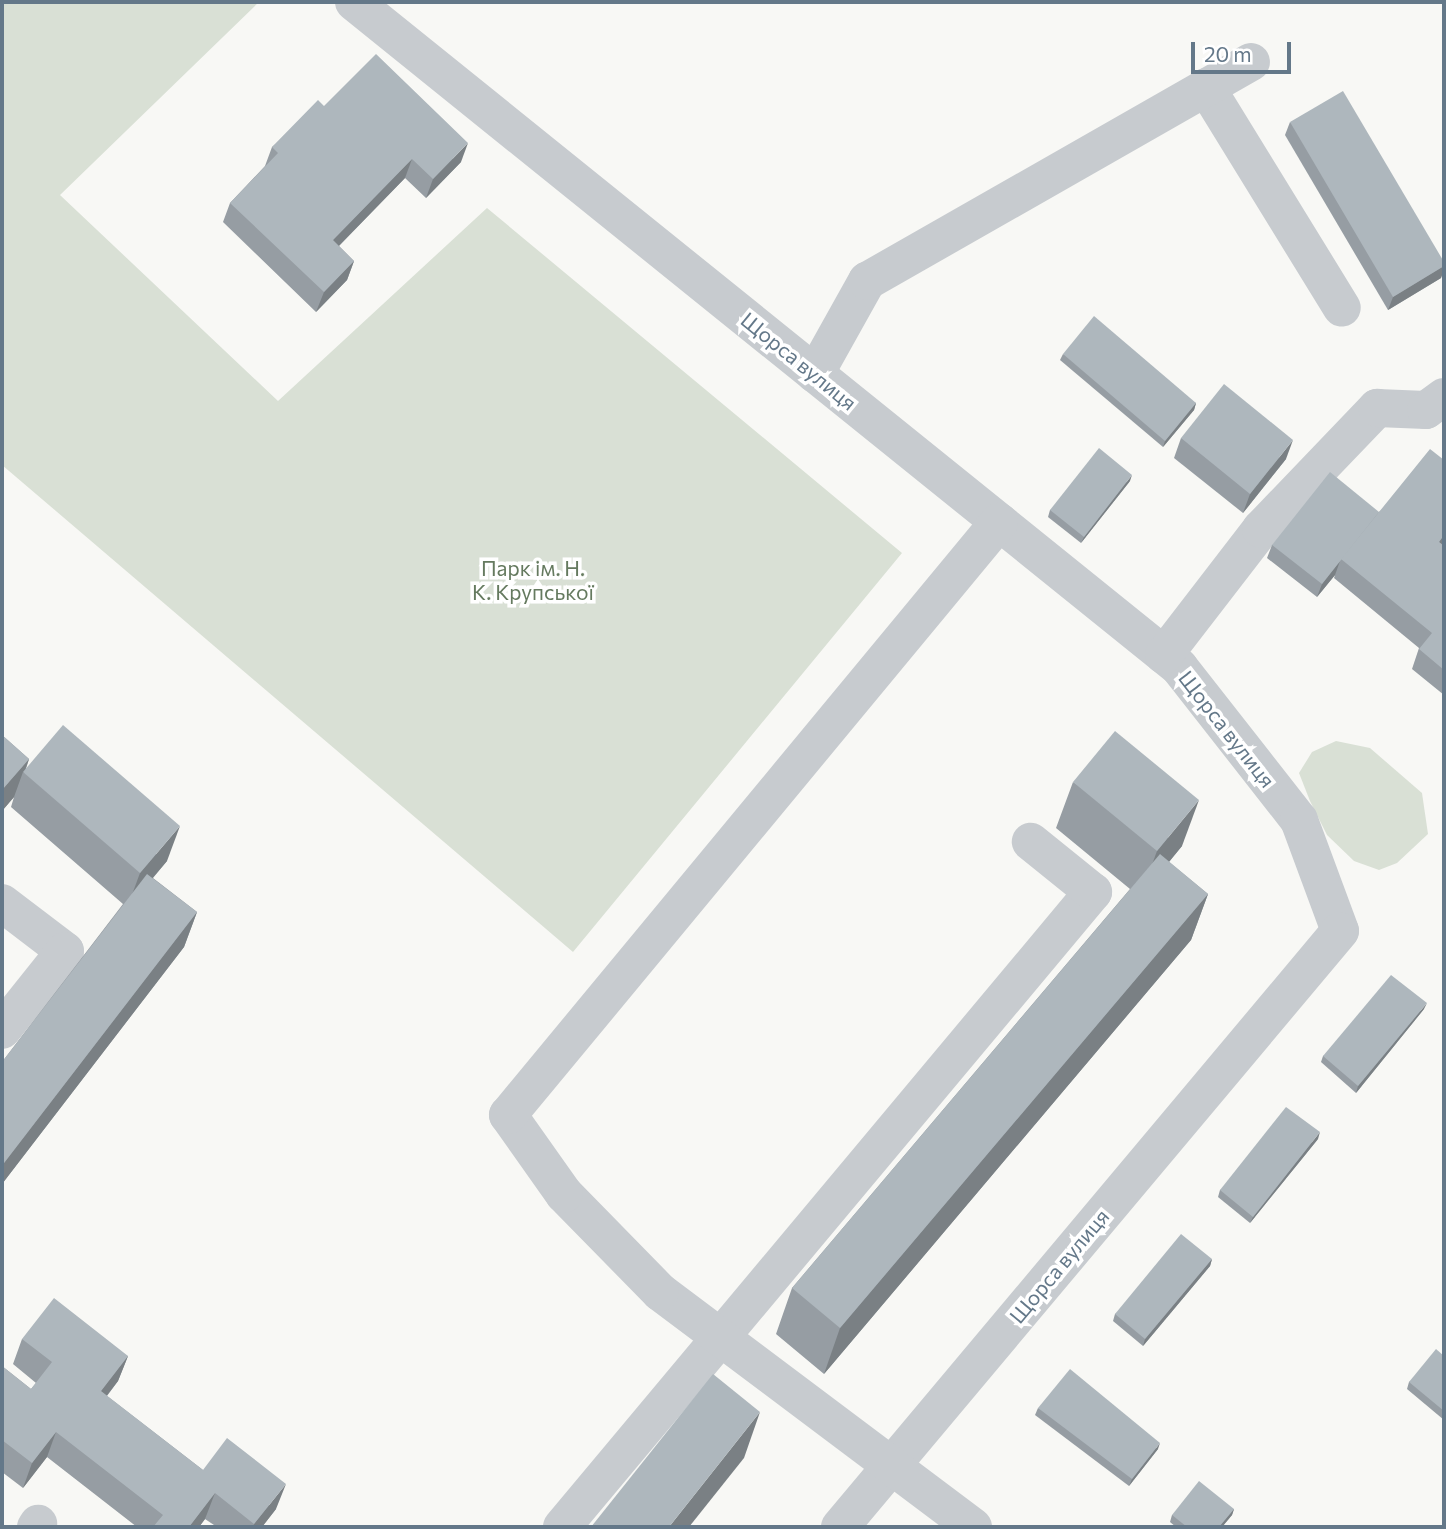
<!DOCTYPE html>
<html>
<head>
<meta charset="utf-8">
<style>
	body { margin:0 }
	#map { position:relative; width:1446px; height:1529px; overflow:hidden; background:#f8f8f5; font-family:Commissioner,sans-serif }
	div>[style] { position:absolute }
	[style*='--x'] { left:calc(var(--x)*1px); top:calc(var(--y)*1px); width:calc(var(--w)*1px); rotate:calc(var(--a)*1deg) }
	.green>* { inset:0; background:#d9e0d5 }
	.minor>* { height:38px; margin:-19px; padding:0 19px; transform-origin:19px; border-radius:19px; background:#c7cbcf }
	.wall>* { inset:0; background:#969da3 }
	.shaded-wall>* { inset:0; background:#7a8084 }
	.building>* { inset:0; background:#aeb7bd }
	span { translate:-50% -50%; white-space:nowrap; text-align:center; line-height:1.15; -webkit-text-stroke:7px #fff; paint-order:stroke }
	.street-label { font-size:21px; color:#647889 }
	.park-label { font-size:21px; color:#657a5f }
	.frame { position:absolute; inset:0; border:4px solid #647889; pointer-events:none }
	.scale { position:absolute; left:1191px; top:42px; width:100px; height:32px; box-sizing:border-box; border:4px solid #647889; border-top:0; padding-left:9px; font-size:21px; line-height:24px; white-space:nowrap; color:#647889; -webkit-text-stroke:5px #fff; paint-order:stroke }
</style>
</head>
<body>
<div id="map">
	<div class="green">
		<div style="clip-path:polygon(2px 2px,259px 2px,60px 195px,278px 401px,487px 208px,902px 553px,573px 952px,2px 465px)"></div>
		<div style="clip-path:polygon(1336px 741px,1370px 748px,1422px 793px,1428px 834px,1397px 863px,1379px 870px,1354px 861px,1327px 835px,1310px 801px,1299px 773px,1312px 752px)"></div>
	</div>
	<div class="minor">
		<div style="--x:354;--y:2;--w:1060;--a:38.87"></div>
		<div style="--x:1179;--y:667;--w:194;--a:51.9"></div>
		<div style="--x:1299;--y:820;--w:118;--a:69.7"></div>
		<div style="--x:1340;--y:931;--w:778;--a:129.99"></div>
		<div style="--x:1206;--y:87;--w:259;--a:58.4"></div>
		<div style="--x:815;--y:374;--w:107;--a:-60.8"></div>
		<div style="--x:867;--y:281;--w:442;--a:-29.7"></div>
		<div style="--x:1164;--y:655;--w:159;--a:-52.4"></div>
		<div style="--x:1261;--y:529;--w:168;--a:-46.2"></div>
		<div style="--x:1377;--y:408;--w:49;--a:2.3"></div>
		<div style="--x:1426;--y:410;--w:22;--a:-36"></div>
		<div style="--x:2;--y:903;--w:79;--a:37.3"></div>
		<div style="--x:65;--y:951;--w:101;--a:128.6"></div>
		<div style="--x:36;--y:1527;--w:4;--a:-56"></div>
		<div style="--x:562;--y:1527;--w:828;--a:-50.1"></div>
		<div style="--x:1093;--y:892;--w:80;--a:-141.1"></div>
		<div style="--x:973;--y:1527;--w:391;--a:-143.1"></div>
		<div style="--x:660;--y:1292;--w:137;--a:-134.4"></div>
		<div style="--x:564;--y:1194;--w:97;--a:-125.3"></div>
		<div style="--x:508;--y:1115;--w:770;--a:-50.38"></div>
	</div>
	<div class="wall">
		<div style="clip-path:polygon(324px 106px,461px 162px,426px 198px,405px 178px,339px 246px,354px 261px,347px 280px,316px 312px,223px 222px,230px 203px,265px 166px,272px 147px)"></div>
		<div style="clip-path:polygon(1290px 122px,1444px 262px,1444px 269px,1441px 278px,1388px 310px,1285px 135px)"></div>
		<div style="clip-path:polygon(1063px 354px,1196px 403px,1194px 410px,1163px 447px,1060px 360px)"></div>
		<div style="clip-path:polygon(1181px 438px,1286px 459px,1243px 513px,1174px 458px)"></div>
		<div style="clip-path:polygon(1444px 460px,1444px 695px,1412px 669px,1419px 648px,1334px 578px,1335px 575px,1317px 597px,1267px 558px,1272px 545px,1379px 512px)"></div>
		<div style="clip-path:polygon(1130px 481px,1081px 543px,1048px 517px,1050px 510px)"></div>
		<div style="clip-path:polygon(2px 735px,29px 759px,26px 769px,167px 861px,153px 878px,197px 912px,184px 947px,2px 1184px,2px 1062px,123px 904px,11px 807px,14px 797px,2px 811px)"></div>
		<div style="clip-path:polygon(1073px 782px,1182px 846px,1169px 862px,1208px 894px,1191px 940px,824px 1374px,776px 1334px,792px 1288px,1130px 889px,1056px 828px)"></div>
		<div style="clip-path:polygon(1424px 1009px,1356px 1093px,1321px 1062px,1323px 1056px)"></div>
		<div style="clip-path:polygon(1318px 1139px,1250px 1223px,1218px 1197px,1220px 1190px)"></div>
		<div style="clip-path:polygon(1212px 1259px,1210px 1266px,1143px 1346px,1113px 1321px,1115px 1314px)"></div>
		<div style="clip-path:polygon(22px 1339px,128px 1356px,118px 1381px,107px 1396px,203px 1470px,276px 1509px,262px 1527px,217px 1527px,205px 1519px,199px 1527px,137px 1527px,47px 1457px,23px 1488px,2px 1472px,2px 1366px,31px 1389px,36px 1383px,13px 1364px)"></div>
		<div style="clip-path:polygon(1444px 1356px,1444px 1420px,1407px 1389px,1409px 1382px)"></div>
		<div style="clip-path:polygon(1038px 1408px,1158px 1449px,1129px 1486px,1035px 1415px)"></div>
		<div style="clip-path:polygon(1234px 1509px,1232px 1515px,1222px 1527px,1176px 1527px,1170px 1522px,1172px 1515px)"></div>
	</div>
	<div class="shaded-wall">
		<div style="clip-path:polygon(468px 143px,461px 162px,426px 198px,433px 179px)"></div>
		<div style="clip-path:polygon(412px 159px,405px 178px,326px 259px,333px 240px)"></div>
		<div style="clip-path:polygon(354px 261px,347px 280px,316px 312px,324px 292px)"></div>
		<div style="clip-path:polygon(1444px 266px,1444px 269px,1441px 278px,1388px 310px,1393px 297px)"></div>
		<div style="clip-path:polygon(1196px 403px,1194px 410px,1163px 447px,1165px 441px)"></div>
		<div style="clip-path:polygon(1293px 440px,1286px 459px,1243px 513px,1250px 494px)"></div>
		<div style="clip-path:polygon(1132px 475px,1130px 481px,1081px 543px,1084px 537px)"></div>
		<div style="clip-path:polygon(1444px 535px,1444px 546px,1439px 542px)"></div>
		<div style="clip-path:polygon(1340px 561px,1335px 575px,1317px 597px,1322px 584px)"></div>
		<div style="clip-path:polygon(29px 759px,24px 773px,23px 772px,14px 797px,2px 811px,2px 790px)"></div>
		<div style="clip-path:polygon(1199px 800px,1182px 846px,1140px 897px,1157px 851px)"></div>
		<div style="clip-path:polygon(180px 826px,167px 861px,127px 908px,140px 873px)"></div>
		<div style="clip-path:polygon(1208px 894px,1191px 940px,824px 1374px,840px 1328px)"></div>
		<div style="clip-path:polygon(197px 912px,184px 947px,2px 1184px,2px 1168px,4px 1163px)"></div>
		<div style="clip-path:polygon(1427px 1003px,1424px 1009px,1356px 1093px,1358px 1086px)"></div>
		<div style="clip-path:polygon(1320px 1132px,1318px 1139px,1250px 1223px,1253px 1217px)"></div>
		<div style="clip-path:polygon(1212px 1259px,1210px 1266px,1143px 1346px,1145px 1339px)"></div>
		<div style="clip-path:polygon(128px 1356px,118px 1381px,91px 1416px,101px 1391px)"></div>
		<div style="clip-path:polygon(760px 1412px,744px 1458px,689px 1527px,669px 1527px)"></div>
		<div style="clip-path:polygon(56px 1432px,47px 1457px,23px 1488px,32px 1463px)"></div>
		<div style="clip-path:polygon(1160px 1443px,1158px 1449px,1129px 1486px,1132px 1479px)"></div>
		<div style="clip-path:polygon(286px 1484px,276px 1509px,262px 1527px,253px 1527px,254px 1524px)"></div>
		<div style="clip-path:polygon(215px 1493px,205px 1519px,199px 1527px,189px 1527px)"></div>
		<div style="clip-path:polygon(1234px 1509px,1232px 1515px,1222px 1527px,1219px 1527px)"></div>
	</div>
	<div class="building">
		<div style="clip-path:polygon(376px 54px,468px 143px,433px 179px,412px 159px,333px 240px,354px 261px,324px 292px,230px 203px,278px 153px,272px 147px,318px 100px,324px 106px)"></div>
		<div style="clip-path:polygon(1343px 91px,1444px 262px,1444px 266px,1393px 297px,1290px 122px)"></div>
		<div style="clip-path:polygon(1094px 316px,1196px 403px,1165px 441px,1063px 354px)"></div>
		<div style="clip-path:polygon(1224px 384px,1293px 440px,1250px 494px,1181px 438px)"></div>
		<div style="clip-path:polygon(1099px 448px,1132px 475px,1084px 537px,1050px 510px)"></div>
		<div style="clip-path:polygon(1430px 449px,1444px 460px,1444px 535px,1439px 542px,1444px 546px,1444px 670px,1419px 649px,1432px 633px,1341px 559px)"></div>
		<div style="clip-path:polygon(1330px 472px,1379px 512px,1322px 584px,1272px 545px)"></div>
		<div style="clip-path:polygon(63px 725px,180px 826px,140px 873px,23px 772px)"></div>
		<div style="clip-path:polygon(1115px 731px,1199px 800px,1157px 851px,1073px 782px)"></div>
		<div style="clip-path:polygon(2px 735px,29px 759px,2px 790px)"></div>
		<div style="clip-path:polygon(1160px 854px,1208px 894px,840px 1328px,792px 1288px)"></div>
		<div style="clip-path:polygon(147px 874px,197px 912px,4px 1163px,2px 1161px,2px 1062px)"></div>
		<div style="clip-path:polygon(1391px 975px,1427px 1003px,1358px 1086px,1323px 1056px)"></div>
		<div style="clip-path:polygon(1286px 1107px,1320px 1132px,1253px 1217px,1220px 1190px)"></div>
		<div style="clip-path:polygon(1181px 1234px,1212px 1259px,1145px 1339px,1115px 1314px)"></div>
		<div style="clip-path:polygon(54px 1298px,128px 1356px,101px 1391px,203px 1470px,227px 1438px,286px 1484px,254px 1524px,215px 1493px,189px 1527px,153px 1527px,163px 1515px,56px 1432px,32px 1463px,2px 1440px,2px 1366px,31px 1389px,52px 1362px,22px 1339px)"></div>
		<div style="clip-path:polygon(1436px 1349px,1444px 1356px,1444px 1411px,1409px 1382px)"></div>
		<div style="clip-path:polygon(1070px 1369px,1160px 1443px,1132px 1479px,1038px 1408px)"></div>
		<div style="clip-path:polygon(713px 1374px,760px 1412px,669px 1527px,591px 1527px)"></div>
		<div style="clip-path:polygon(1199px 1481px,1234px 1509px,1219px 1527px,1187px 1527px,1172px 1515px)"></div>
	</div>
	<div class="street-label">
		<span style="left:799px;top:361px;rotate:39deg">Щорса вулиця</span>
		<span style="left:1227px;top:729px;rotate:52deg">Щорса вулиця</span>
		<span style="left:1059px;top:1266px;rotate:-50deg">Щорса вулиця</span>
	</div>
	<div class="park-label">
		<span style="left:533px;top:580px">Парк ім. Н.<br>К. Крупської</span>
	</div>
	<div class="frame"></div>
	<div class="scale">20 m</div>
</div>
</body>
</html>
